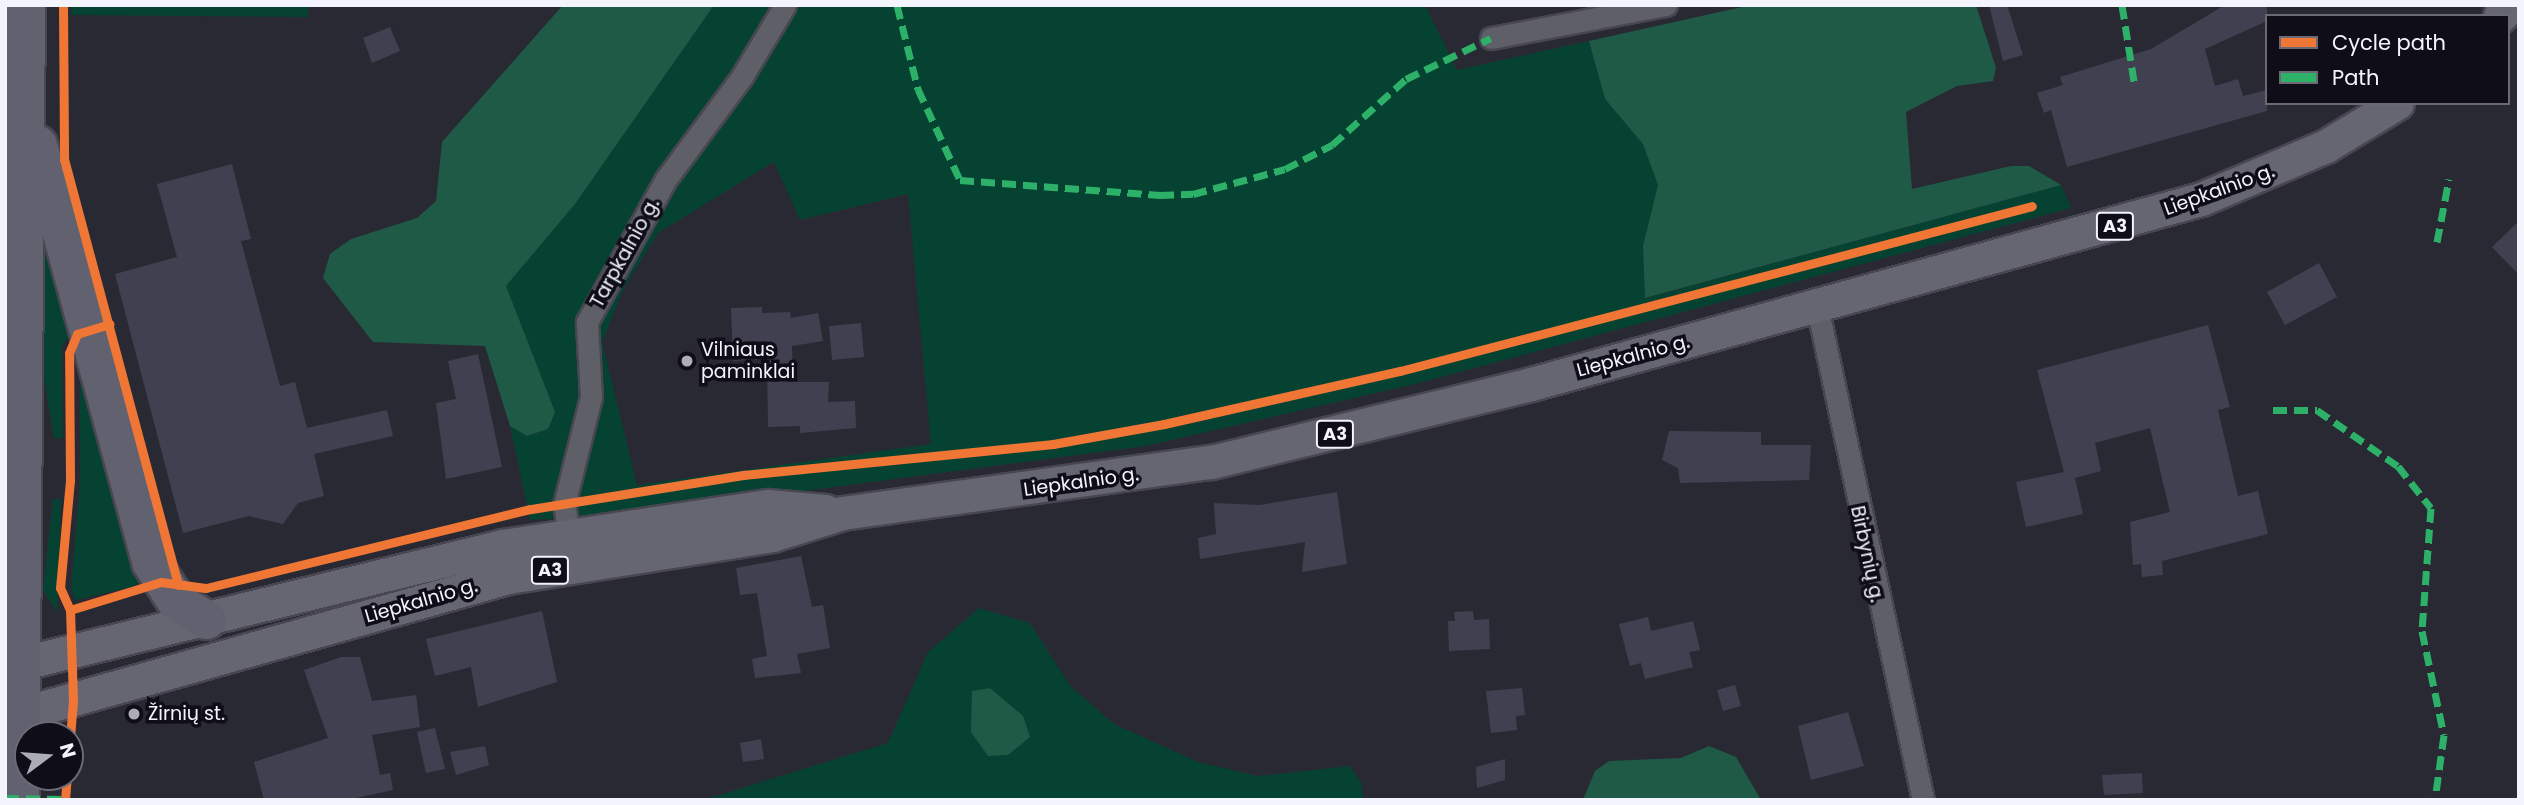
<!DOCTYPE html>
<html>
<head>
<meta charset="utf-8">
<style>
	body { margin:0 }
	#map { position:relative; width:2524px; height:805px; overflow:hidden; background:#292934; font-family:Poppins,sans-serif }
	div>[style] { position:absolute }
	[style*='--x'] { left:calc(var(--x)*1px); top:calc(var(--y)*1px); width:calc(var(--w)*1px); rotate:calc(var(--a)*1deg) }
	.green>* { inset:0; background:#064231 }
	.forest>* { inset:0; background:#1f5a46 }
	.building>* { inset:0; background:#414050 }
	.roads { filter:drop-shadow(2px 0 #484751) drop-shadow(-2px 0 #484751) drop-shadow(0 2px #484751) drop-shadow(0 -2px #484751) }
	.street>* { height:21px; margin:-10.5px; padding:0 10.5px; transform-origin:10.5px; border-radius:10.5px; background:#5f5f68 }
	.primary>* { height:33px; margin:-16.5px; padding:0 16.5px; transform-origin:16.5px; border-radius:16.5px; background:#666673 }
	.highway>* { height:38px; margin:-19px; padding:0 19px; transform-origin:19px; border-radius:19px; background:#626170 }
	.quiet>* { height:7px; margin-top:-3.5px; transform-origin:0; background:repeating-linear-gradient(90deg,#2db169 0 14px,transparent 0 21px) }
	.cycleway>* { height:9px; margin:-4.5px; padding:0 4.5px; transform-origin:4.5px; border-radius:4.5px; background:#f07635 }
	.dots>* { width:19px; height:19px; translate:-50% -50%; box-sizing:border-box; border:4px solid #0f0e18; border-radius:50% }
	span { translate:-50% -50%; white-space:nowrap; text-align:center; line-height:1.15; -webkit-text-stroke:7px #0f0e18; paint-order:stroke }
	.shield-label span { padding:2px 5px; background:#0f0e18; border:2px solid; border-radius:5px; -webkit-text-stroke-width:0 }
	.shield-label { font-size:18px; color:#f4f4fd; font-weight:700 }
	.street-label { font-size:19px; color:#f4f4fd }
	.poi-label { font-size:19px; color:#f4f4fd }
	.left { translate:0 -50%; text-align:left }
	.frame { position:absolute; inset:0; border:7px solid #f4f4fd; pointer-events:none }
	.legend { position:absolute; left:2265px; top:14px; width:245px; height:91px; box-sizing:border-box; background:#0f0e18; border:2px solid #6b6a74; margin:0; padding:9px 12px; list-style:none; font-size:21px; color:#f4f4fd }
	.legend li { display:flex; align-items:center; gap:14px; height:35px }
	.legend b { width:35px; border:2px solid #6b6a74 }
	.north { position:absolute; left:14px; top:721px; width:70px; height:70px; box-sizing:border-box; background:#0f0e18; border:2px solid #6b6a74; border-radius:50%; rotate:74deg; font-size:19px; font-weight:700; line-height:28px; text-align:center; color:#f4f4fd }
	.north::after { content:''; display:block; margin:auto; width:24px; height:32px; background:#adadb7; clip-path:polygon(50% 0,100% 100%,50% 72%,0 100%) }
</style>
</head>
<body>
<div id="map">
	<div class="green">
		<div style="clip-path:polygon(71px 5px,308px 5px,308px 17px,71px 15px)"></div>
		<div style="clip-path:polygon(evenodd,714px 5px,1425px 5px,1457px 70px,1589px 41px,1605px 99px,1643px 144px,1658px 185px,1643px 246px,1646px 298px,2061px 185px,2071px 208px,1411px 385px,1145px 446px,621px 515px,530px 520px,510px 426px,528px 436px,548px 429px,506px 286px,575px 204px,714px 5px,774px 162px,800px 220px,908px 194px,931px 444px,637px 485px,602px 342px,624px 288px,658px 233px,774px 162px)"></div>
		<div style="clip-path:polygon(42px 204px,72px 330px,62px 347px,63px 438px,54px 438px,44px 378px)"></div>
		<div style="clip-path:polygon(80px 357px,144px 574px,135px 586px,76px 600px,71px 590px,80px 481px)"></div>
		<div style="clip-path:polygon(53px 499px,61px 499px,57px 613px,43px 589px)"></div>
		<div style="clip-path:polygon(979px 608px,1030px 623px,1070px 686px,1114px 724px,1198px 762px,1258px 776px,1350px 766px,1362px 784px,1363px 800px,703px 800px,888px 743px,928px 652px)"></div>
	</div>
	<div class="forest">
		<div style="clip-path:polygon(563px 5px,714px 5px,575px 204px,506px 286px,555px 412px,548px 429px,527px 436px,510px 426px,485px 346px,373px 342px,323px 278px,330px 254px,351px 239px,417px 218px,436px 201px,442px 142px)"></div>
		<div style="clip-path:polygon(1751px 5px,1976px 5px,1996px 68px,1993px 81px,1957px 86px,1906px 112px,1912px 189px,2011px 166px,2029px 166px,2061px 185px,1645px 298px,1643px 246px,1658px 185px,1643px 144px,1605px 99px,1589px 41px)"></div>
		<div style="clip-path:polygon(990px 688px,1023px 716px,1030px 737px,1008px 755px,988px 756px,971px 732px,972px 691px)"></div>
		<div style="clip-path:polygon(1709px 746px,1736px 757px,1761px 800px,1583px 800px,1595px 771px,1609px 761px,1681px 758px)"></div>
	</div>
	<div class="building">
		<div style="clip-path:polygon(1989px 5px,2007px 5px,2023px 55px,2003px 61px)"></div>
		<div style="clip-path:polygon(2225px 5px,2267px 5px,2267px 21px,2205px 49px,2215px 86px,2238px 79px,2243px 96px,2267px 90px,2267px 111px,2067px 167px,2051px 110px,2044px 113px,2037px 93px,2063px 85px,2060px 77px,2151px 49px)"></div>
		<div style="clip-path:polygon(390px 27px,400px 51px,372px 63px,363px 38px)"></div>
		<div style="clip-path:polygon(232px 164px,251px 239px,241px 241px,280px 386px,295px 382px,307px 428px,387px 410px,393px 436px,314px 454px,324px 496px,298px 503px,283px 524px,249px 516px,183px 533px,115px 274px,177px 257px,157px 184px)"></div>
		<div style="clip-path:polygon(2519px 221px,2519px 275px,2492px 247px)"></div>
		<div style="clip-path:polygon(2319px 263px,2337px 297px,2285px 325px,2267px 292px)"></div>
		<div style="clip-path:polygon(762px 307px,762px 313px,790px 312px,791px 318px,818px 313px,823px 341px,792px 346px,793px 382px,829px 382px,828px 402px,855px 401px,856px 428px,800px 433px,800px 426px,768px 427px,767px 359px,733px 361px,731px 308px)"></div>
		<div style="clip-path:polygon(861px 323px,864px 357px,832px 360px,829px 326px)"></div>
		<div style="clip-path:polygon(2208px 325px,2230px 407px,2218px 410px,2238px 496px,2258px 491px,2268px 534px,2162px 561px,2163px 575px,2142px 577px,2141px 564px,2133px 565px,2130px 522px,2170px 512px,2150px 428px,2095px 443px,2101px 471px,2075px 478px,2083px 514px,2026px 527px,2016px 482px,2064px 472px,2037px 370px)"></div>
		<div style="clip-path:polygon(478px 354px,502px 467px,446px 479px,436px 403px,456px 399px,448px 361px)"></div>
		<div style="clip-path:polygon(1669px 431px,1761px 432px,1761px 445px,1811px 445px,1809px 480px,1680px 483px,1678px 468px,1662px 460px)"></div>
		<div style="clip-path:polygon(1337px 492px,1347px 564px,1302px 572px,1305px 542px,1200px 559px,1198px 538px,1216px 534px,1214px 503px,1260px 505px)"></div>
		<div style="clip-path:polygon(801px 556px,812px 607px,823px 605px,830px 648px,797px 654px,801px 673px,755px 678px,752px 659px,767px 656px,757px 593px,740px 595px,736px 568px)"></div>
		<div style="clip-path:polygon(542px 611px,557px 682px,478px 707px,471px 667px,435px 676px,426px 639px)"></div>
		<div style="clip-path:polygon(1473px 611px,1474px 620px,1489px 619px,1490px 649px,1449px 651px,1448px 621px,1455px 621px,1454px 612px)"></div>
		<div style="clip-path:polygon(1648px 617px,1651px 631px,1693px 621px,1700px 650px,1689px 652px,1693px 667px,1645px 679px,1641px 663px,1630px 666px,1619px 624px)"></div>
		<div style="clip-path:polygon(341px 657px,360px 657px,372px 701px,416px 695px,420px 727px,372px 735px,380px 775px,390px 773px,393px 790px,347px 800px,264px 800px,254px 762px,328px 738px,304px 670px)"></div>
		<div style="clip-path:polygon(1735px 685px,1741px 706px,1723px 711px,1717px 690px)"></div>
		<div style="clip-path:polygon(1522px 688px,1525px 715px,1516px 716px,1517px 730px,1491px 733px,1486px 691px)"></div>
		<div style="clip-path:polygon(1848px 712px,1864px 766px,1811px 780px,1798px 726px)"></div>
		<div style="clip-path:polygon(435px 728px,445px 769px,426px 773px,417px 732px)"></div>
		<div style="clip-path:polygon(761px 739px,764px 759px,743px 762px,740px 743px)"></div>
		<div style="clip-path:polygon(485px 746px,489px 765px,456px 775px,450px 752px)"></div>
		<div style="clip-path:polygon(1505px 759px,1505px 780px,1477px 788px,1476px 767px)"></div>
		<div style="clip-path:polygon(2142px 773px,2143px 793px,2104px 795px,2102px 775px)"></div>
	</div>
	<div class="roads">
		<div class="street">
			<div style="--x:1491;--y:38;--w:178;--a:-10.7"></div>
			<div style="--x:1817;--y:306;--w:505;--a:77.89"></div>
			<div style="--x:569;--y:535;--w:30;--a:-99"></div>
			<div style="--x:564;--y:505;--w:111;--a:-76"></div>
			<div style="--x:591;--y:397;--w:75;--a:-93.1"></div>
			<div style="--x:587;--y:322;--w:163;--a:-61.1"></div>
			<div style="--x:666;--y:179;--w:126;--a:-53.4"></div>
			<div style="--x:741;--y:78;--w:85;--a:-58.9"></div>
		</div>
		<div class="primary">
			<div style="--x:2500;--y:16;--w:16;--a:-45"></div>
			<div style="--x:23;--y:663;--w:493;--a:-13.7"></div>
			<div style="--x:502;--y:546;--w:269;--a:-8.6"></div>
			<div style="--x:768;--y:506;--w:57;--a:5"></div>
			<div style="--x:20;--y:714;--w:507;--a:-15.68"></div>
			<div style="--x:508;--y:577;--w:267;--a:-9"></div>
			<div style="--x:772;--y:535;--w:73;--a:-17.4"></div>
			<div style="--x:842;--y:513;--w:373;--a:-7.9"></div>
			<div style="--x:1211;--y:462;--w:329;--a:-13.7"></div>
			<div style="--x:1531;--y:384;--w:695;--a:-15.44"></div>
			<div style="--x:2201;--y:199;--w:136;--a:-23"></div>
			<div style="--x:2326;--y:146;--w:83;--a:-31.2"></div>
		</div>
		<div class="highway">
			<div style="--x:38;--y:145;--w:432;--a:74.8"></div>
			<div style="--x:151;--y:562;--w:46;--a:57.3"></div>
			<div style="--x:176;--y:601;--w:36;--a:32"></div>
			<div style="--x:20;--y:800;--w:795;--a:-89.57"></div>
		</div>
	</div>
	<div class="quiet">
		<div style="--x:897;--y:5;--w:87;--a:76"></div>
		<div style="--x:918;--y:89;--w:100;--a:65.2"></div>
		<div style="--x:960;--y:180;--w:201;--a:4.3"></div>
		<div style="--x:1160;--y:195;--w:33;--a:-2"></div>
		<div style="--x:1193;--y:194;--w:95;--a:-15.2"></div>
		<div style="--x:1285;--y:169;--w:53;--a:-27.1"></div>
		<div style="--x:1332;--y:145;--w:99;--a:-41.7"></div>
		<div style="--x:1406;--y:79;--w:94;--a:-25.8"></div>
		<div style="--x:2122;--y:5;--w:83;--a:81"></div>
		<div style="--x:2437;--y:242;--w:64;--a:-79.2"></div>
		<div style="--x:2273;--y:410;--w:44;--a:0"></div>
		<div style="--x:2317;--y:410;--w:98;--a:34.7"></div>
		<div style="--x:2398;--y:466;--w:53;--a:51.8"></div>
		<div style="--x:2431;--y:508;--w:123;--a:94.2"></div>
		<div style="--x:2422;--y:631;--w:106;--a:78.1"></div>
		<div style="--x:2444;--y:735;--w:66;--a:97.9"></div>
		<div style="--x:5;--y:798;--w:60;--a:1"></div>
	</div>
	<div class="cycleway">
		<div style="--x:63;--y:5;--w:154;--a:89.6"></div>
		<div style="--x:64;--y:159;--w:441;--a:75"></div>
		<div style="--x:70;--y:610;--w:95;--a:-17.1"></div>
		<div style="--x:161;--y:582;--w:45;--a:7.6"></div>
		<div style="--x:206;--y:588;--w:334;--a:-13.7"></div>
		<div style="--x:531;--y:509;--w:215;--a:-9.1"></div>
		<div style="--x:743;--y:475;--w:312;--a:-5.7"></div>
		<div style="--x:1053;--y:444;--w:113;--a:-10.2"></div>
		<div style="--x:1164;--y:424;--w:242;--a:-12.7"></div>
		<div style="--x:1400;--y:371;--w:653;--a:-14.63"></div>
		<div style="--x:65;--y:800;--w:100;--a:-85.4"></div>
		<div style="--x:73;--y:700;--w:90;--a:-91.9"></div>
		<div style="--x:70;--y:610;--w:24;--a:-114"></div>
		<div style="--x:60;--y:588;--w:107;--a:-84.7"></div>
		<div style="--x:70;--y:481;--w:128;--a:-90.4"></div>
		<div style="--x:69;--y:353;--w:21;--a:-67"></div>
		<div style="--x:77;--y:334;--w:34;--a:-17"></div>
	</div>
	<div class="dots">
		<div style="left:687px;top:361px;background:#adadb7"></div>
		<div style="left:134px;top:714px;background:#adadb7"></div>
	</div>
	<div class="shield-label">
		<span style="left:2115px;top:226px">A3</span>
		<span style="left:1335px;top:434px">A3</span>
		<span style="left:550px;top:570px">A3</span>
	</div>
	<div class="street-label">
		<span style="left:2219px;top:190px;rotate:-20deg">Liepkalnio g.</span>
		<span style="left:625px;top:253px;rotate:-61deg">Tarpkalnio g.</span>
		<span style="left:1633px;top:356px;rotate:-15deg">Liepkalnio g.</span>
		<span style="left:1081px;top:482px;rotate:-8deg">Liepkalnio g.</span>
		<span style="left:1867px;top:554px;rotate:78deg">Birbynių g.</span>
		<span style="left:421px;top:601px;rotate:-16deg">Liepkalnio g.</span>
	</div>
	<div class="poi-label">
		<span class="left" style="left:701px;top:361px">Vilniaus<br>paminklai</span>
		<span class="left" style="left:148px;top:714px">Žirnių st.</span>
	</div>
	<div class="frame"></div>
	<ul class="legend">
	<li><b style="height:9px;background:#f07635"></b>Cycle path</li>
	<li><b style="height:9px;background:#2db169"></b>Path</li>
	</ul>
	<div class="north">N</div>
</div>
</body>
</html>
